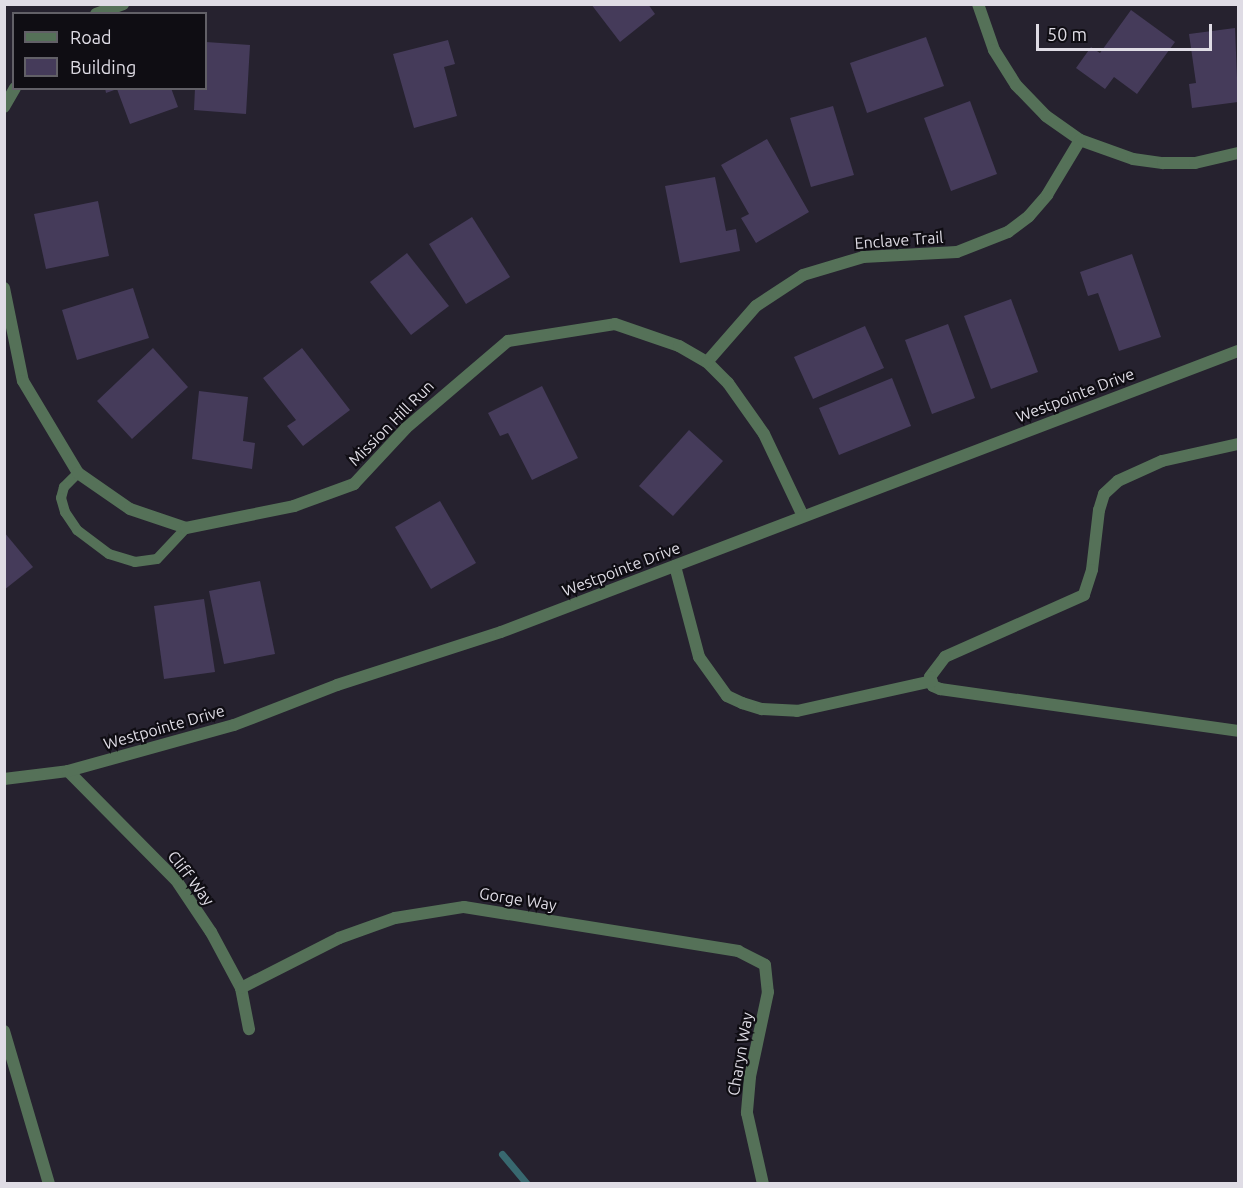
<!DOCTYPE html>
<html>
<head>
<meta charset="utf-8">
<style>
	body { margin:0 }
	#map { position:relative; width:1243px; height:1188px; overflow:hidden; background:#26222f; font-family:Ubuntu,sans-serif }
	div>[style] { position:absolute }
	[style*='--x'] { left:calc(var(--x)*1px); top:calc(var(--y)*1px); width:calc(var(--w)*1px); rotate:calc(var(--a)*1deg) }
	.stream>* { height:7px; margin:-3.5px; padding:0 3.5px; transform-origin:3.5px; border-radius:3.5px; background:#38686f }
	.building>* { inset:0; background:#453b5a }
	.service>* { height:10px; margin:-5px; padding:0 5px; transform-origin:5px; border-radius:5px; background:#557158 }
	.minor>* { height:12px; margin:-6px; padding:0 6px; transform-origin:6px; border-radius:6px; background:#557158 }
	span { translate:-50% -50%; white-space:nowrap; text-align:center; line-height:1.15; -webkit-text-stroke:4.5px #0f0d13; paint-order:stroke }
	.street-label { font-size:16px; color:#dfdce5 }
	.frame { position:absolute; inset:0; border:6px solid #dfdce5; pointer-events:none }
	.legend { position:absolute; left:12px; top:12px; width:195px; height:78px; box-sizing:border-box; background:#0f0d13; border:2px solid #626067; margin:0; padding:8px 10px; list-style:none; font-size:18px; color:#dfdce5 }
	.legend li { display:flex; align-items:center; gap:12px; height:30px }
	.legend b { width:30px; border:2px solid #626067 }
	.scale { position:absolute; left:1036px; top:24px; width:176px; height:27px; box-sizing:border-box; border:3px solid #dfdce5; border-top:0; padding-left:8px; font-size:18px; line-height:21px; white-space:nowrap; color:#dfdce5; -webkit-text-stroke:4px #0f0d13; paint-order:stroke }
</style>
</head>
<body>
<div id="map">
	<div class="stream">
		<div style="--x:502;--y:1154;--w:39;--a:50"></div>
	</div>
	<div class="building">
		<div style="clip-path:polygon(591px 4px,648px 4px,655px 14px,620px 42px)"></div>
		<div style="clip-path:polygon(1131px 10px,1175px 42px,1137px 94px,1114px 77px,1105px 89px,1076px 68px,1091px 47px,1100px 53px)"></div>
		<div style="clip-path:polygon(1235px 28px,1238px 102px,1192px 108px,1189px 84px,1196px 83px,1189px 34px)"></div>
		<div style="clip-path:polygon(926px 37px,944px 86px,867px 113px,850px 63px)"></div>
		<div style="clip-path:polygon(448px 40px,455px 64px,444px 67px,457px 116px,414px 128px,393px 54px)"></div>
		<div style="clip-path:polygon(206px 42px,250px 45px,246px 114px,194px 110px,195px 88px,206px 88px)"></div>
		<div style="clip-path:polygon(105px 88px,171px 88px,178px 107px,130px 124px,117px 89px,106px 93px)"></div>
		<div style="clip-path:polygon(970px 101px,997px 174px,951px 191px,924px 118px)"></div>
		<div style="clip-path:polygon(833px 106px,854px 175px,811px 187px,790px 118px)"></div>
		<div style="clip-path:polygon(767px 139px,809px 212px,756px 243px,741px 218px,749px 214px,721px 165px)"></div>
		<div style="clip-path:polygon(715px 177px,726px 231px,736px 229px,740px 251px,680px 263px,665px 186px)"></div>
		<div style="clip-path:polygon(98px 201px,109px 256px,46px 269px,34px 214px)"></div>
		<div style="clip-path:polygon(472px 217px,510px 277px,466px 304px,429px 244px)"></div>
		<div style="clip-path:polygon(407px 253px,449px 306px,411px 335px,370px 282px)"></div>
		<div style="clip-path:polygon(1132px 254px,1161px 337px,1119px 351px,1098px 293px,1088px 296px,1080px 272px)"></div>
		<div style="clip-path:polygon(133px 288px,149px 338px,77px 360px,62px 310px)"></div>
		<div style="clip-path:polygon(1011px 299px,1038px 372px,991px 389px,964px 316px)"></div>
		<div style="clip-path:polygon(948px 324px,975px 398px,932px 414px,905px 340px)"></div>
		<div style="clip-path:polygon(865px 326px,884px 368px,813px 399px,794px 357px)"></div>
		<div style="clip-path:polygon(153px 348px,188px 387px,132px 439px,97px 401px)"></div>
		<div style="clip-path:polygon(302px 348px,350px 410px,303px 446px,287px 426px,296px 420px,263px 378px)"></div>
		<div style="clip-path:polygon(892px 378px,911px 426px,839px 455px,819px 408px)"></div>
		<div style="clip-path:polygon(542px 386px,578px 458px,532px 480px,508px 433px,500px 436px,488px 413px)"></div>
		<div style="clip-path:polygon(199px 391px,248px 397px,243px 441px,255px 443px,252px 469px,192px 459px)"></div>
		<div style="clip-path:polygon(689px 430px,723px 461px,673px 516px,639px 486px)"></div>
		<div style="clip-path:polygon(440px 501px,476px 563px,431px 589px,395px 527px)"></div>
		<div style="clip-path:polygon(4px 532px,33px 567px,4px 590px)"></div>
		<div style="clip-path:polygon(260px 581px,275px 654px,224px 664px,209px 591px)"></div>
		<div style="clip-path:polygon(204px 599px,215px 672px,164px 679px,154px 606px)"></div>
	</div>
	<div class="service">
		<div style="--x:78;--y:473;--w:20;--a:135"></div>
		<div style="--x:64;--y:487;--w:11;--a:105"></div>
		<div style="--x:61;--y:498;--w:15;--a:74"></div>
		<div style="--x:65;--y:512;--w:22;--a:56"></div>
		<div style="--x:77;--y:530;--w:40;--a:37"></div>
		<div style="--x:109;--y:554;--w:27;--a:17"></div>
		<div style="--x:135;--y:562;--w:22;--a:-8"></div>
		<div style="--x:157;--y:559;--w:42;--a:-46.9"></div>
	</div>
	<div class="minor">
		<div style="--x:978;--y:4;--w:49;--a:70.8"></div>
		<div style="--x:994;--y:50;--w:41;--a:57.8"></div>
		<div style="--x:1016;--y:85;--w:43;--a:45.9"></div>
		<div style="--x:1046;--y:116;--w:42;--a:35.2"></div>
		<div style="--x:1080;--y:140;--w:56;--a:19.7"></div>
		<div style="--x:1133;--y:159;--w:30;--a:8"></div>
		<div style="--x:1163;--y:163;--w:32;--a:0"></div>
		<div style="--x:1195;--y:163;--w:44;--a:-13.1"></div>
		<div style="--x:96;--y:14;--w:29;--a:-20"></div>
		<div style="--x:4;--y:107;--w:22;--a:-60"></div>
		<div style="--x:4;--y:288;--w:95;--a:78.5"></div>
		<div style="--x:23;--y:381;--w:107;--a:59.1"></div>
		<div style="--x:78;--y:473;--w:63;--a:34.7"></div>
		<div style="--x:130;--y:509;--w:59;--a:18.7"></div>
		<div style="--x:186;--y:528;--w:110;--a:-11.5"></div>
		<div style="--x:294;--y:506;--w:64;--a:-20.1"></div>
		<div style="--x:354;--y:484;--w:76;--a:-47.1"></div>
		<div style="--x:406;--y:428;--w:134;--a:-40.5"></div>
		<div style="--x:508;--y:341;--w:108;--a:-9"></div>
		<div style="--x:615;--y:324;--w:68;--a:19"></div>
		<div style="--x:679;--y:346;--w:32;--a:30"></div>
		<div style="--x:707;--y:362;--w:30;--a:45"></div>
		<div style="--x:728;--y:383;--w:62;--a:54.8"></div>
		<div style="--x:764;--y:434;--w:91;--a:64.6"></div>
		<div style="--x:707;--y:362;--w:74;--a:-48.8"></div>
		<div style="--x:756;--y:306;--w:56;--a:-33.4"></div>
		<div style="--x:803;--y:275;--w:63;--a:-16.7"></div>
		<div style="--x:863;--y:257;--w:94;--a:-3"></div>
		<div style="--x:957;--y:252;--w:55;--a:-21.4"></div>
		<div style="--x:1008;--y:232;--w:26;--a:-37"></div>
		<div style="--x:1029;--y:216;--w:28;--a:-49"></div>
		<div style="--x:1047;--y:195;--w:64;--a:-59"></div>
		<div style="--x:1238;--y:444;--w:78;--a:167.4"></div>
		<div style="--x:1162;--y:461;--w:48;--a:155.6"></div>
		<div style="--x:1118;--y:481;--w:19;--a:137"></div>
		<div style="--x:1104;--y:494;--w:17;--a:107"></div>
		<div style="--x:1099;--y:510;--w:60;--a:96.7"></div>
		<div style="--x:1092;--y:570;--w:26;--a:108"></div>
		<div style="--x:1084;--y:595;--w:152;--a:156"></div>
		<div style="--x:945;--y:657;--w:25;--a:127"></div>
		<div style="--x:930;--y:677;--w:9;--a:72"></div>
		<div style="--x:933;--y:686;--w:8;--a:23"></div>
		<div style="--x:940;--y:689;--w:301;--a:8"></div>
		<div style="--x:675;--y:566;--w:94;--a:75.2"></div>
		<div style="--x:699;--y:657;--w:48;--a:54.3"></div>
		<div style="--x:727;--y:696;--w:17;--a:25"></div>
		<div style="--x:742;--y:703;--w:21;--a:17"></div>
		<div style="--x:762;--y:709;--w:35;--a:3"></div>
		<div style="--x:797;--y:711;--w:138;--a:-12.5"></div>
		<div style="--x:68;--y:771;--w:153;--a:45.3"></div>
		<div style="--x:176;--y:880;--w:63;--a:56.1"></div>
		<div style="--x:211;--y:932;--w:64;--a:61.8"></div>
		<div style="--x:241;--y:988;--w:42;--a:79"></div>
		<div style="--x:4;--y:779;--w:64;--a:-7.1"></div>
		<div style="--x:68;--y:771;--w:172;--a:-15.5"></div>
		<div style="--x:234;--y:725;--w:110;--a:-21.2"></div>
		<div style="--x:337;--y:685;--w:172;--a:-17.9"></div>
		<div style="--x:501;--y:632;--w:789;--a:-20.87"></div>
		<div style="--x:241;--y:988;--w:110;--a:-27"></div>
		<div style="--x:339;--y:938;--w:59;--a:-19.7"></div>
		<div style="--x:395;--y:918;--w:70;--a:-9.1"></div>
		<div style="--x:464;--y:907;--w:278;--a:9.1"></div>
		<div style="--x:738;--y:951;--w:30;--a:27"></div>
		<div style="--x:765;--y:965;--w:27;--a:84"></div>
		<div style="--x:768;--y:992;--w:87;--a:102"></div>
		<div style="--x:750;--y:1077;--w:36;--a:95"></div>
		<div style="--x:747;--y:1113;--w:73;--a:77.3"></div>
		<div style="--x:4;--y:1031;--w:159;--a:73.6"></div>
	</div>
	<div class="street-label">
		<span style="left:899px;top:240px;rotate:-4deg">Enclave Trail</span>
		<span style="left:1075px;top:395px;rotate:-21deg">Westpointe Drive</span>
		<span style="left:391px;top:423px;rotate:-45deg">Mission Hill Run</span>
		<span style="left:621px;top:569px;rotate:-21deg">Westpointe Drive</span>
		<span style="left:164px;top:727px;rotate:-16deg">Westpointe Drive</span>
		<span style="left:191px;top:878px;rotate:52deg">Cliff Way</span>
		<span style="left:518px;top:899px;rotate:9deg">Gorge Way</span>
		<span style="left:740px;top:1054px;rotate:-80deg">Charyn Way</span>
	</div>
	<div class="frame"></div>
	<ul class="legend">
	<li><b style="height:8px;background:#557158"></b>Road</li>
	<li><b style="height:16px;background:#453b5a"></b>Building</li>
	</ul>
	<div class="scale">50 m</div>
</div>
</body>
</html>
